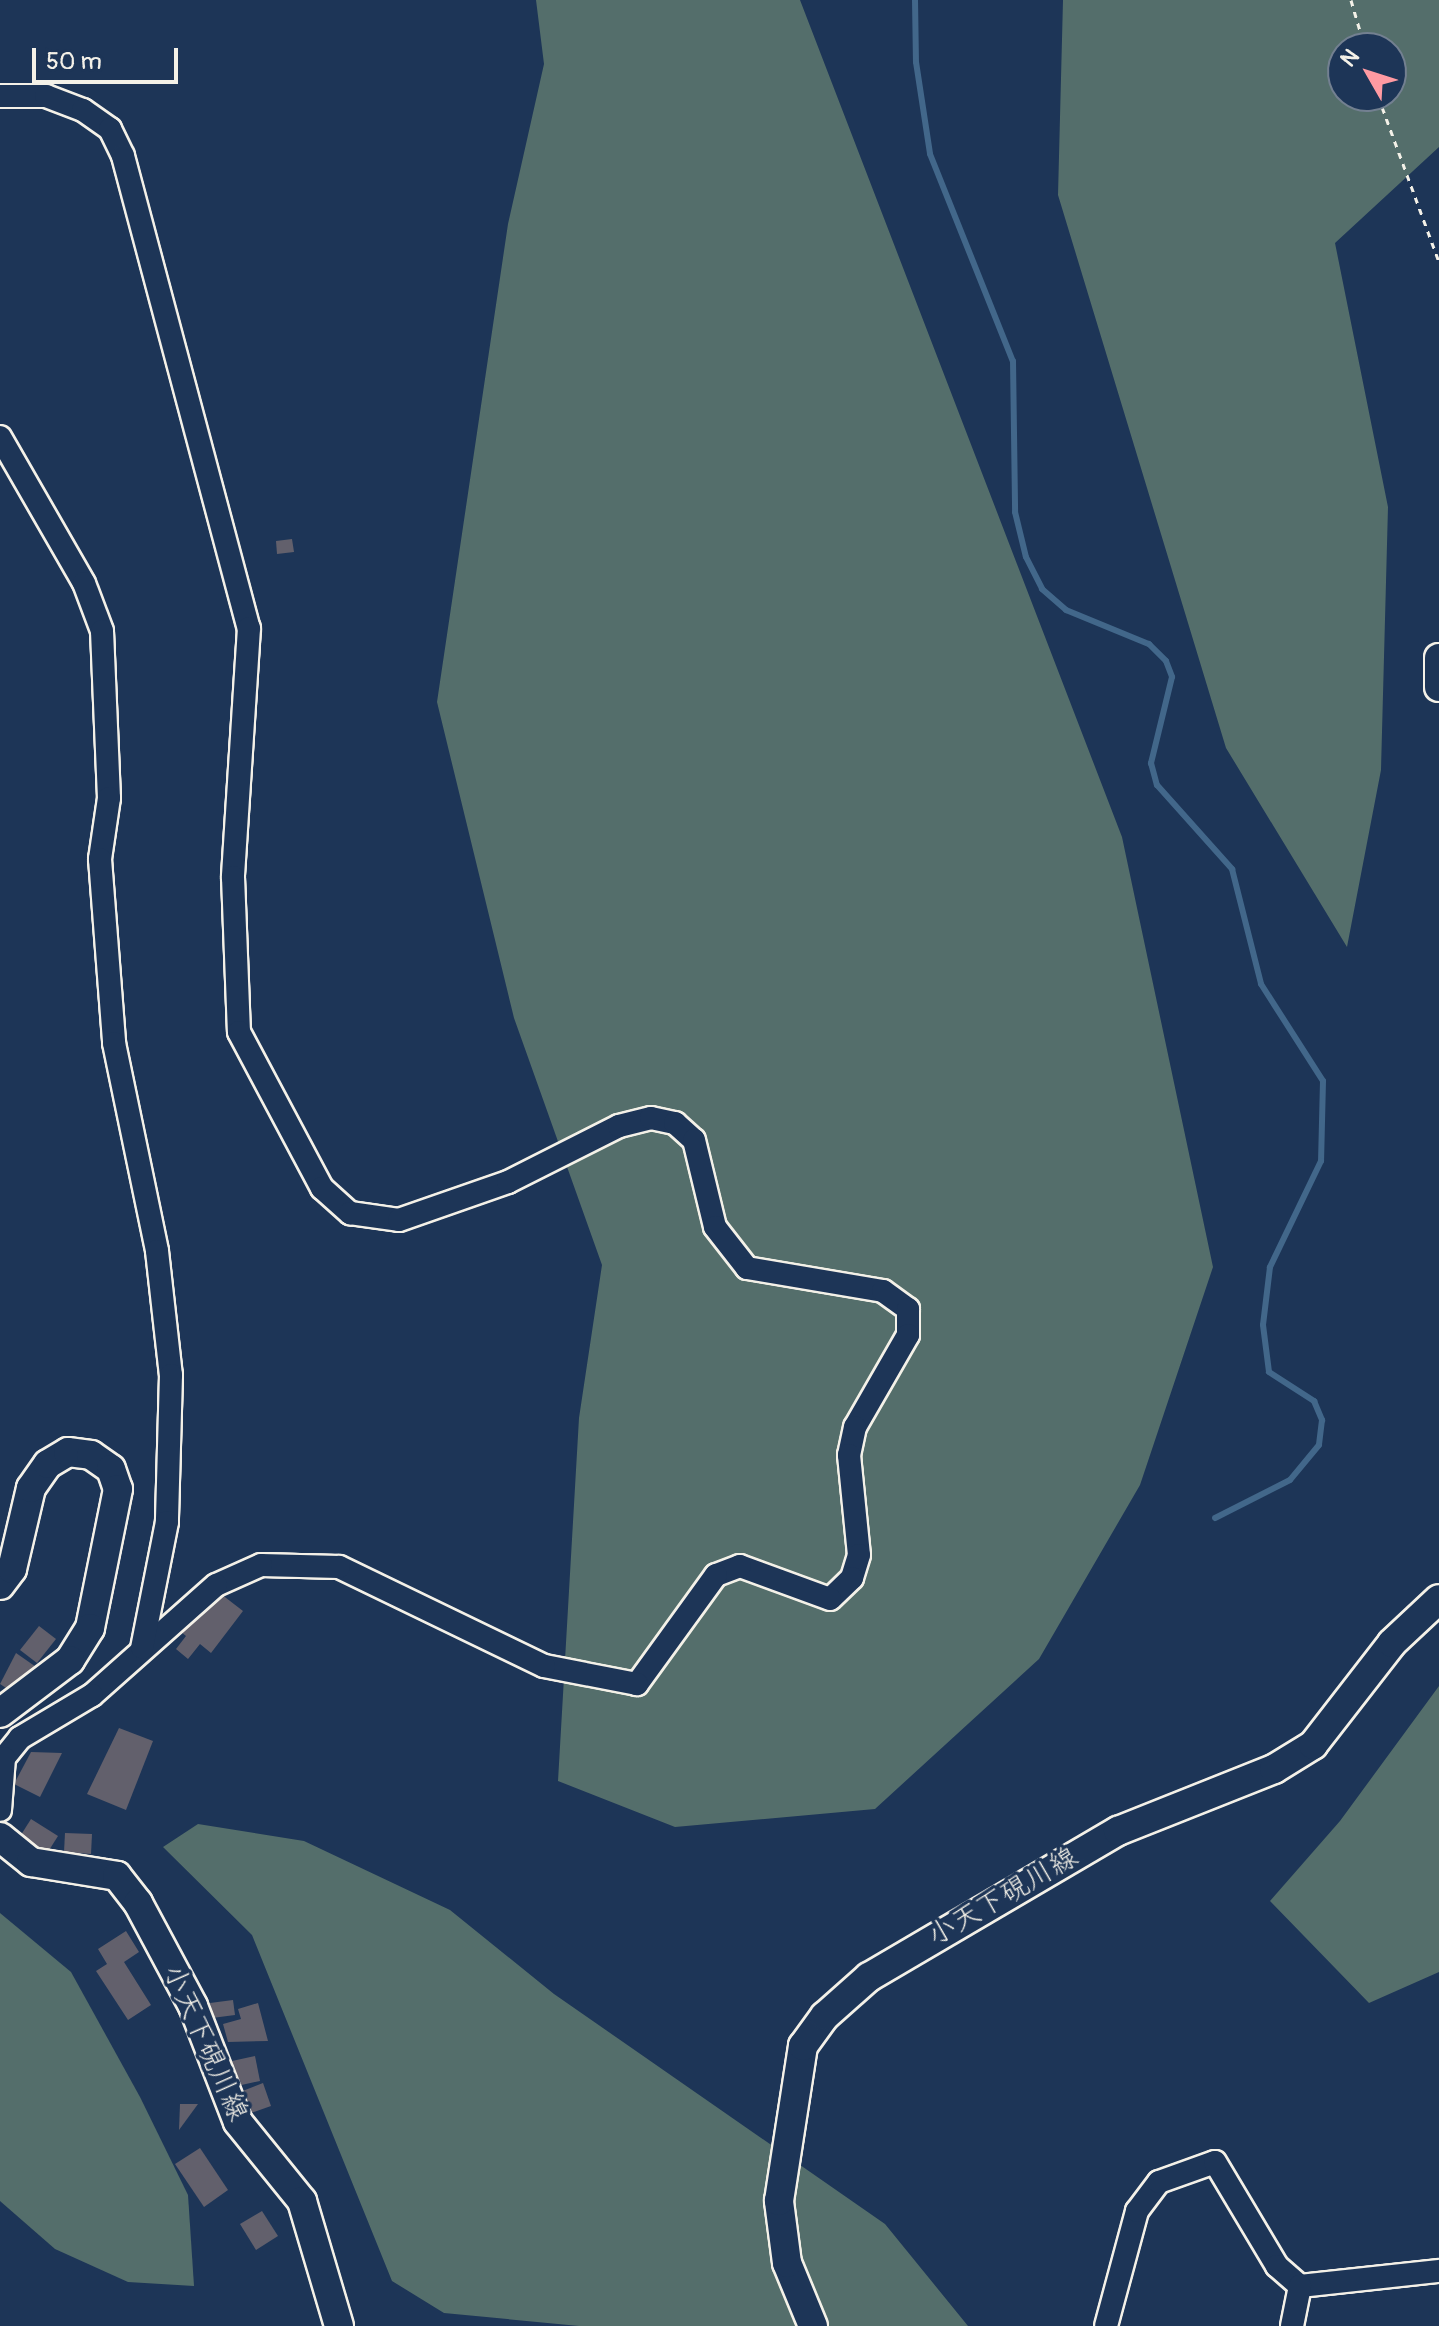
<!DOCTYPE html>
<html>
<head>
<meta charset="utf-8">
<style>
	body { margin:0 }
	#map { position:relative; width:1439px; height:2326px; overflow:hidden; background:#1d3557; font-family:Pangolin,"Klee One",sans-serif }
	div>[style] { position:absolute }
	[style*='--x'] { left:calc(var(--x)*1px); top:calc(var(--y)*1px); width:calc(var(--w)*1px); rotate:calc(var(--a)*1deg) }
	.green>* { inset:0; background:#546e6b }
	.stream>* { height:6px; margin:-3px; padding:0 3px; transform-origin:3px; border-radius:3px; background:#42678a }
	.building>* { inset:0; background:#62606c }
	.path>* { height:3px; margin-top:-1.5px; transform-origin:0; background:repeating-linear-gradient(90deg,#f4f1e8 0 6px,transparent 0 12px) }
	.roads { filter:drop-shadow(2px 0 #f4f1e8) drop-shadow(-2px 0 #f4f1e8) drop-shadow(0 2px #f4f1e8) drop-shadow(0 -2px #f4f1e8) }
	.minor>* { height:22px; margin:-11px; padding:0 11px; transform-origin:11px; border-radius:11px; background:#1d3557 }
	.major>* { height:28px; margin:-14px; padding:0 14px; transform-origin:14px; border-radius:14px; background:#1d3557 }
	span { translate:-50% -50%; white-space:nowrap; text-align:center; line-height:1.15; -webkit-text-stroke:7px #1d3557; paint-order:stroke }
	.street-label { font-size:28px; color:#f4f1e8 }
	.north { position:absolute; left:1327px; top:32px; width:80px; height:80px; box-sizing:border-box; background:#1d3557; border:2px solid #738091; border-radius:50%; rotate:309deg; font-size:22px; font-weight:700; line-height:32px; text-align:center; color:#f4f1e8 }
	.north::after { content:''; display:block; margin:auto; width:28px; height:36px; background:#ff9aa2; clip-path:polygon(50% 0,100% 100%,50% 72%,0 100%) }
	.scale { position:absolute; left:32px; top:48px; width:146px; height:36px; box-sizing:border-box; border:4px solid #f4f1e8; border-top:0; padding-left:10px; font-size:24px; line-height:28px; white-space:nowrap; color:#f4f1e8; -webkit-text-stroke:6px #1d3557; paint-order:stroke }
</style>
</head>
<body>
<div id="map">
	<div class="green">
		<div style="clip-path:polygon(536px 0,800px 0,1122px 837px,1213px 1267px,1140px 1485px,1039px 1659px,875px 1809px,675px 1827px,558px 1781px,579px 1418px,602px 1265px,514px 1018px,437px 702px,508px 224px,544px 64px)"></div>
		<div style="clip-path:polygon(evenodd,1063px 0,1439px 0,1439px 147px,1335px 243px,1388px 507px,1381px 770px,1347px 947px,1226px 748px,1058px 195px,1063px 0,1343px 48px,1391px 48px,1391px 96px,1343px 96px,1343px 48px)"></div>
		<div style="clip-path:polygon(1439px 1686px,1439px 1972px,1369px 2003px,1270px 1901px,1340px 1821px)"></div>
		<div style="clip-path:polygon(198px 1824px,304px 1841px,450px 1910px,554px 1994px,885px 2224px,968px 2326px,579px 2326px,444px 2313px,392px 2281px,252px 1935px,163px 1847px)"></div>
		<div style="clip-path:polygon(0 1913px,71px 1972px,140px 2097px,188px 2195px,194px 2286px,128px 2282px,55px 2249px,0 2201px)"></div>
	</div>
	<div class="stream">
		<div style="--x:915;--y:0;--w:62;--a:89.1"></div>
		<div style="--x:916;--y:62;--w:93;--a:81.3"></div>
		<div style="--x:930;--y:154;--w:223;--a:68.2"></div>
		<div style="--x:1013;--y:361;--w:151;--a:89.2"></div>
		<div style="--x:1015;--y:512;--w:46;--a:76.3"></div>
		<div style="--x:1026;--y:557;--w:36;--a:63"></div>
		<div style="--x:1042;--y:589;--w:32;--a:41"></div>
		<div style="--x:1066;--y:610;--w:90;--a:22.3"></div>
		<div style="--x:1149;--y:644;--w:24;--a:45"></div>
		<div style="--x:1166;--y:661;--w:17;--a:69"></div>
		<div style="--x:1172;--y:677;--w:89;--a:103.7"></div>
		<div style="--x:1151;--y:763;--w:23;--a:75"></div>
		<div style="--x:1157;--y:785;--w:113;--a:48.2"></div>
		<div style="--x:1232;--y:869;--w:119;--a:75.8"></div>
		<div style="--x:1261;--y:984;--w:115;--a:57.4"></div>
		<div style="--x:1323;--y:1081;--w:80;--a:91.4"></div>
		<div style="--x:1321;--y:1161;--w:118;--a:115.7"></div>
		<div style="--x:1270;--y:1267;--w:58;--a:96.9"></div>
		<div style="--x:1263;--y:1325;--w:47;--a:82.7"></div>
		<div style="--x:1269;--y:1372;--w:54;--a:32.8"></div>
		<div style="--x:1314;--y:1401;--w:21;--a:67"></div>
		<div style="--x:1322;--y:1420;--w:25;--a:97"></div>
		<div style="--x:1319;--y:1445;--w:45;--a:129.6"></div>
		<div style="--x:1290;--y:1480;--w:84;--a:153.1"></div>
	</div>
	<div class="building">
		<div style="clip-path:polygon(292px 539px,294px 552px,277px 554px,276px 541px)"></div>
		<div style="clip-path:polygon(208px 1584px,243px 1611px,211px 1653px,200px 1644px,188px 1659px,176px 1649px,186px 1636px,175px 1627px)"></div>
		<div style="clip-path:polygon(39px 1626px,56px 1639px,37px 1663px,20px 1650px)"></div>
		<div style="clip-path:polygon(16px 1653px,39px 1669px,20px 1697px,0 1684px)"></div>
		<div style="clip-path:polygon(119px 1728px,153px 1741px,126px 1810px,87px 1794px)"></div>
		<div style="clip-path:polygon(31px 1752px,62px 1753px,40px 1797px,14px 1784px)"></div>
		<div style="clip-path:polygon(31px 1819px,58px 1836px,46px 1855px,19px 1838px)"></div>
		<div style="clip-path:polygon(65px 1833px,92px 1834px,91px 1854px,64px 1852px)"></div>
		<div style="clip-path:polygon(126px 1931px,139px 1952px,124px 1962px,151px 2005px,128px 2020px,96px 1971px,107px 1964px,98px 1949px)"></div>
		<div style="clip-path:polygon(233px 2000px,235px 2015px,212px 2018px,210px 2003px)"></div>
		<div style="clip-path:polygon(258px 2003px,268px 2041px,228px 2042px,223px 2024px,241px 2019px,238px 2009px)"></div>
		<div style="clip-path:polygon(255px 2056px,260px 2081px,237px 2086px,232px 2061px)"></div>
		<div style="clip-path:polygon(263px 2083px,271px 2106px,248px 2114px,240px 2092px)"></div>
		<div style="clip-path:polygon(180px 2104px,198px 2104px,179px 2130px)"></div>
		<div style="clip-path:polygon(200px 2148px,228px 2190px,204px 2207px,175px 2164px)"></div>
		<div style="clip-path:polygon(262px 2211px,278px 2236px,256px 2250px,240px 2224px)"></div>
	</div>
	<div class="path">
		<div style="--x:1351;--y:0;--w:50;--a:73.7"></div>
		<div style="--x:1378;--y:96;--w:177;--a:69.8"></div>
	</div>
	<div class="roads">
		<div class="minor">
			<div style="--x:0;--y:96;--w:46;--a:0"></div>
			<div style="--x:46;--y:96;--w:40;--a:21"></div>
			<div style="--x:83;--y:110;--w:33;--a:35"></div>
			<div style="--x:110;--y:129;--w:30;--a:64"></div>
			<div style="--x:123;--y:156;--w:489;--a:75.1"></div>
			<div style="--x:249;--y:628;--w:250;--a:93.7"></div>
			<div style="--x:233;--y:877;--w:155;--a:87.8"></div>
			<div style="--x:239;--y:1032;--w:177;--a:62"></div>
			<div style="--x:322;--y:1188;--w:38;--a:42"></div>
			<div style="--x:350;--y:1213;--w:49;--a:8.1"></div>
			<div style="--x:399;--y:1220;--w:115;--a:-19.2"></div>
			<div style="--x:508;--y:1182;--w:124;--a:-26.8"></div>
			<div style="--x:619;--y:1126;--w:33;--a:-14"></div>
			<div style="--x:651;--y:1118;--w:25;--a:12"></div>
			<div style="--x:675;--y:1123;--w:25;--a:42"></div>
			<div style="--x:694;--y:1140;--w:89;--a:76.4"></div>
			<div style="--x:715;--y:1227;--w:52;--a:52"></div>
			<div style="--x:747;--y:1268;--w:138;--a:9.6"></div>
			<div style="--x:883;--y:1291;--w:31;--a:36"></div>
			<div style="--x:908;--y:1309;--w:26;--a:90"></div>
			<div style="--x:908;--y:1335;--w:106;--a:119.9"></div>
			<div style="--x:855;--y:1427;--w:29;--a:102"></div>
			<div style="--x:849;--y:1455;--w:100;--a:84.3"></div>
			<div style="--x:859;--y:1555;--w:24;--a:107"></div>
			<div style="--x:852;--y:1578;--w:30;--a:136"></div>
			<div style="--x:830;--y:1599;--w:96;--a:-159.9"></div>
			<div style="--x:740;--y:1566;--w:26;--a:159"></div>
			<div style="--x:716;--y:1575;--w:135;--a:125.9"></div>
			<div style="--x:637;--y:1684;--w:95;--a:-169"></div>
			<div style="--x:544;--y:1666;--w:228;--a:-154.2"></div>
			<div style="--x:339;--y:1567;--w:78;--a:-178.5"></div>
			<div style="--x:261;--y:1565;--w:49;--a:156"></div>
			<div style="--x:216;--y:1585;--w:166;--a:138.4"></div>
			<div style="--x:92;--y:1695;--w:84;--a:149.2"></div>
			<div style="--x:20;--y:1738;--w:26;--a:129"></div>
			<div style="--x:4;--y:1758;--w:52;--a:94.4"></div>
			<div style="--x:0;--y:437;--w:168;--a:60.1"></div>
			<div style="--x:84;--y:583;--w:51;--a:69.4"></div>
			<div style="--x:102;--y:631;--w:167;--a:87.6"></div>
			<div style="--x:109;--y:798;--w:62;--a:98.4"></div>
			<div style="--x:100;--y:859;--w:185;--a:85.6"></div>
			<div style="--x:114;--y:1043;--w:212;--a:78.3"></div>
			<div style="--x:157;--y:1251;--w:125;--a:83.6"></div>
			<div style="--x:171;--y:1375;--w:147;--a:91.6"></div>
			<div style="--x:167;--y:1522;--w:128;--a:101.2"></div>
			<div style="--x:1106;--y:2326;--w:119;--a:-74.9"></div>
			<div style="--x:1137;--y:2211;--w:36;--a:-53"></div>
			<div style="--x:1159;--y:2182;--w:59;--a:-19.7"></div>
			<div style="--x:1215;--y:2162;--w:121;--a:59.2"></div>
			<div style="--x:1277;--y:2266;--w:30;--a:41"></div>
			<div style="--x:1300;--y:2286;--w:140;--a:-6.2"></div>
			<div style="--x:1292;--y:2326;--w:41;--a:-78.7"></div>
		</div>
		<div class="major">
			<div style="--x:1439;--y:658;--w:29;--a:90"></div>
			<div style="--x:0;--y:1585;--w:20;--a:-53"></div>
			<div style="--x:12;--y:1569;--w:83;--a:-76.8"></div>
			<div style="--x:31;--y:1488;--w:29;--a:-55"></div>
			<div style="--x:48;--y:1464;--w:23;--a:-31"></div>
			<div style="--x:68;--y:1452;--w:23;--a:7"></div>
			<div style="--x:91;--y:1455;--w:24;--a:35"></div>
			<div style="--x:111;--y:1469;--w:21;--a:71"></div>
			<div style="--x:118;--y:1489;--w:142;--a:101.4"></div>
			<div style="--x:90;--y:1628;--w:38;--a:122"></div>
			<div style="--x:70;--y:1660;--w:88;--a:142.9"></div>
			<div style="--x:0;--y:1837;--w:40;--a:39"></div>
			<div style="--x:31;--y:1862;--w:87;--a:9.2"></div>
			<div style="--x:117;--y:1876;--w:34;--a:52"></div>
			<div style="--x:138;--y:1903;--w:117;--a:61.9"></div>
			<div style="--x:193;--y:2006;--w:124;--a:68.8"></div>
			<div style="--x:238;--y:2122;--w:102;--a:51"></div>
			<div style="--x:302;--y:2201;--w:130;--a:73.5"></div>
			<div style="--x:813;--y:2326;--w:68;--a:-112.4"></div>
			<div style="--x:787;--y:2263;--w:63;--a:-97.4"></div>
			<div style="--x:779;--y:2201;--w:157;--a:-81.2"></div>
			<div style="--x:803;--y:2046;--w:37;--a:-54"></div>
			<div style="--x:825;--y:2016;--w:59;--a:-41.6"></div>
			<div style="--x:869;--y:1977;--w:289;--a:-30.4"></div>
			<div style="--x:1118;--y:1831;--w:168;--a:-21.7"></div>
			<div style="--x:1274;--y:1769;--w:46;--a:-31.6"></div>
			<div style="--x:1313;--y:1745;--w:129;--a:-52.2"></div>
			<div style="--x:1392;--y:1643;--w:64;--a:-43.1"></div>
		</div>
	</div>
	<div class="street-label">
		<span style="left:1003px;top:1897px;rotate:-30deg">小天下硯川線</span>
		<span style="left:205px;top:2043px;rotate:66deg">小天下硯川線</span>
	</div>
	<div class="north">N</div>
	<div class="scale">50 m</div>
</div>
</body>
</html>
